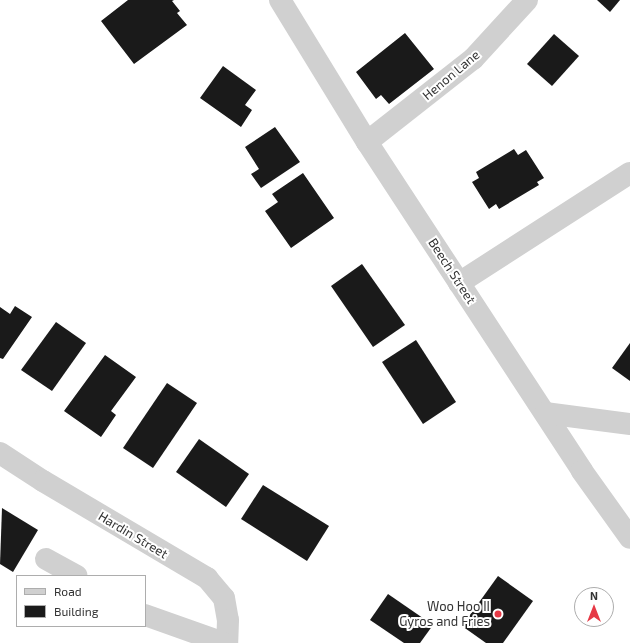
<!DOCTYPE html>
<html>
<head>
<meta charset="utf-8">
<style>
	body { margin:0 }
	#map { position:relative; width:630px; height:643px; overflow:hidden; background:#fff; font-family:"Exo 2",sans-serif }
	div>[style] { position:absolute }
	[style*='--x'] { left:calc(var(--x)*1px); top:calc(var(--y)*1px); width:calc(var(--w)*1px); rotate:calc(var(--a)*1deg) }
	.building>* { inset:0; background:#1a1a1a }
	.minor>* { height:22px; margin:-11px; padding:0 11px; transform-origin:11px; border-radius:11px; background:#d0d0d0 }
	.dots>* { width:11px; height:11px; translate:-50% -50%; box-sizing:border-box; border:2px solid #fff; border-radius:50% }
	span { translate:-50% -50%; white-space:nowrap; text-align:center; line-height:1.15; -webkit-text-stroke:4px #fff; paint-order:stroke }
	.street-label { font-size:13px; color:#333 }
	.poi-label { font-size:13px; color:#333 }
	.right { translate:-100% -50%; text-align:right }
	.legend { position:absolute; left:16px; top:575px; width:130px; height:52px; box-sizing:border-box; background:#fff; border:1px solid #adadad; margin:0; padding:5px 7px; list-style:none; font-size:12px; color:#333 }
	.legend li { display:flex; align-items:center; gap:8px; height:20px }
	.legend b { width:20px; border:1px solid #adadad }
	.north { position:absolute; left:574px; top:587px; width:40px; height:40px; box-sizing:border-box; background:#fff; border:1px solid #adadad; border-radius:50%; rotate:0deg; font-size:11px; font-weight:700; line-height:16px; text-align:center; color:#333 }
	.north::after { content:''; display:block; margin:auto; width:14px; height:18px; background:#e63946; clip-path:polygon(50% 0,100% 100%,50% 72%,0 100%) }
</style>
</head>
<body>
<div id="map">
	<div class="building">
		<div style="clip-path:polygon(128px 0,174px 0,172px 1px,180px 11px,177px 13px,187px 25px,134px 64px,101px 21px)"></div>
		<div style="clip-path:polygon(597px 0,620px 0,610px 12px)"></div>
		<div style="clip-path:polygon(405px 33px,434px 69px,389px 104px,381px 95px,376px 99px,356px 72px)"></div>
		<div style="clip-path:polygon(554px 34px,579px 56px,552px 86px,527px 64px)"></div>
		<div style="clip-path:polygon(223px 66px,256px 90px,245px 105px,252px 110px,241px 127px,200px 98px)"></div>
		<div style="clip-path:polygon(275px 127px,300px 162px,261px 188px,251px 174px,259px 169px,245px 147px)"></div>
		<div style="clip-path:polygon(514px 149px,518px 155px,526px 150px,544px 178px,537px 182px,539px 185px,499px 209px,496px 204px,489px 209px,472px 182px,479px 178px,476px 172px)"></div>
		<div style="clip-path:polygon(303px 173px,334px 218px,291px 248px,265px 211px,278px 202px,272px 194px)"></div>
		<div style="clip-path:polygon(362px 264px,405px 325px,373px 347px,331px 286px)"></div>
		<div style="clip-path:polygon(15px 306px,32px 317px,3px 359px,0 358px,0 307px,10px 314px)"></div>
		<div style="clip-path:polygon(56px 322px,86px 343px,52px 391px,21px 370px)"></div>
		<div style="clip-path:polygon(416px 340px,456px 402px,423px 424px,382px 362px)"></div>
		<div style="clip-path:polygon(630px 343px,630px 381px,612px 368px)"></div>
		<div style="clip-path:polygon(105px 355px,136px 377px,111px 411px,116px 415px,101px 437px,64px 411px)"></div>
		<div style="clip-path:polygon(167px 383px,197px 403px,153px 468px,123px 448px)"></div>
		<div style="clip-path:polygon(199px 439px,249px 474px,226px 507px,176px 472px)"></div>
		<div style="clip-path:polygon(263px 485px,329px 526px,307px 561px,241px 519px)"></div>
		<div style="clip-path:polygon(2px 508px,38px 530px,13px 572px,0 564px)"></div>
		<div style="clip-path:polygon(498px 576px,533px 601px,503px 643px,486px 643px,462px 626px)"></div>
		<div style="clip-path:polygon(388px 594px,433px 625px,420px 643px,404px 643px,370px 620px)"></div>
	</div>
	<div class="minor">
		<div style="--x:280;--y:0;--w:167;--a:58.5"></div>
		<div style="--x:367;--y:142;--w:393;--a:56.8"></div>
		<div style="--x:582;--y:471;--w:82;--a:54.4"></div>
		<div style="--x:367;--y:142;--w:135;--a:-38.1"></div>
		<div style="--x:473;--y:59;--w:80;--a:-47.5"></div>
		<div style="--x:459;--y:283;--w:203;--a:-32.8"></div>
		<div style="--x:545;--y:413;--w:86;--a:7.4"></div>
		<div style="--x:0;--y:453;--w:51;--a:33.1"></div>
		<div style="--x:43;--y:481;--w:191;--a:30.6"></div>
		<div style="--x:207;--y:578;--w:26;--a:50"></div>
		<div style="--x:224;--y:598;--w:22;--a:80"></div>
		<div style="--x:228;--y:620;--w:23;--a:92"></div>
		<div style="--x:46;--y:559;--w:35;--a:29"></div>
		<div style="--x:145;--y:615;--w:84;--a:19.5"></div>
	</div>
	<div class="dots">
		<div style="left:498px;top:614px;background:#e63946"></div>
	</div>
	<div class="street-label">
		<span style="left:451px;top:75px;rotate:-40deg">Henon Lane</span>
		<span style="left:452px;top:271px;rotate:57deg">Beech Street</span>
		<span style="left:133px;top:535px;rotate:31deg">Hardin Street</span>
	</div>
	<div class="poi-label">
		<span class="right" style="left:490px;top:614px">Woo Hoo II<br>Gyros and Fries</span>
	</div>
	<ul class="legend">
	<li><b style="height:5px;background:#d0d0d0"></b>Road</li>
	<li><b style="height:11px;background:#1a1a1a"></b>Building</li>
	</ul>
	<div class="north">N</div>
</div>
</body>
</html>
